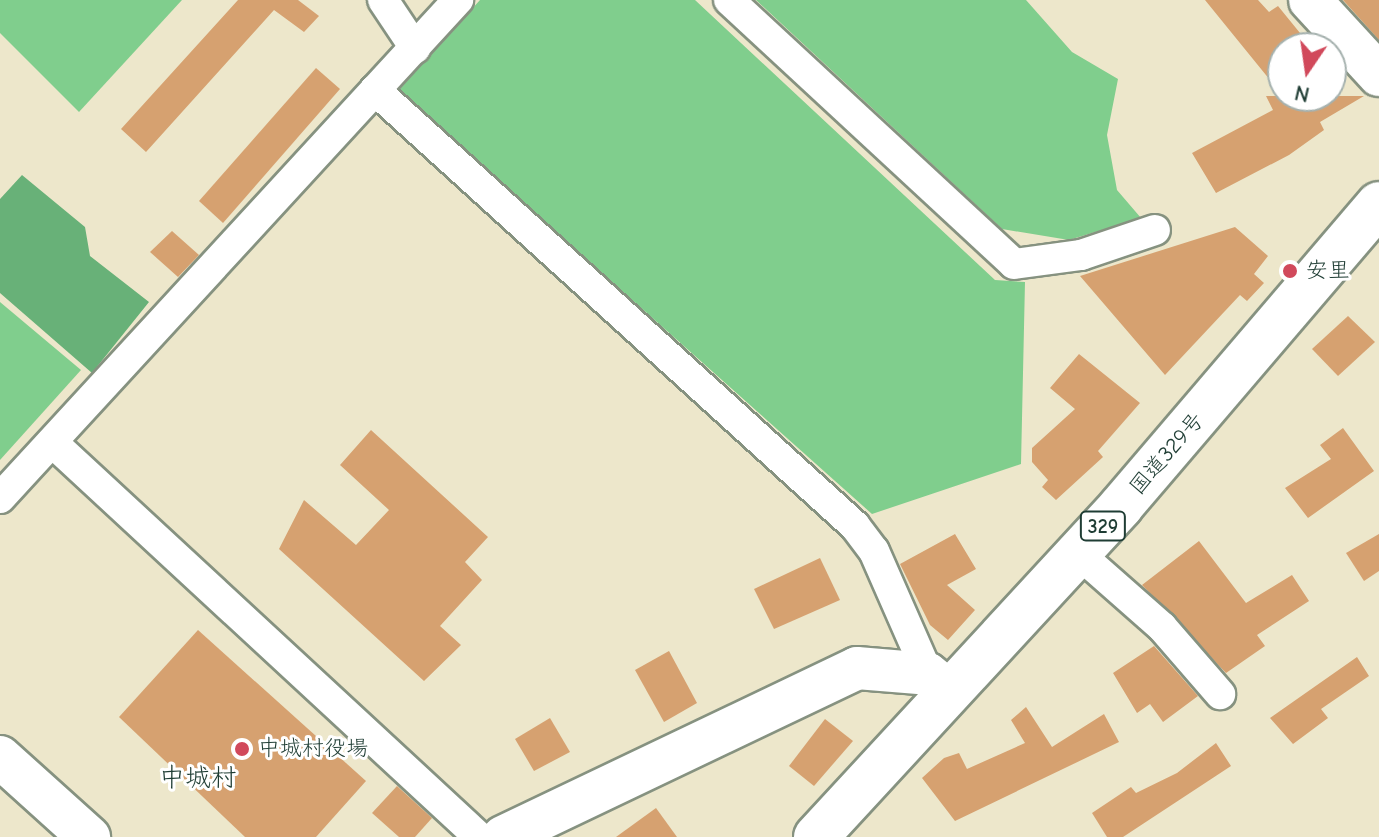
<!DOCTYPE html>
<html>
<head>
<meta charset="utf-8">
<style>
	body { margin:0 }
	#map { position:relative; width:1379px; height:837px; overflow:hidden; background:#ede7cb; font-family:"Comic Neue","Klee One",sans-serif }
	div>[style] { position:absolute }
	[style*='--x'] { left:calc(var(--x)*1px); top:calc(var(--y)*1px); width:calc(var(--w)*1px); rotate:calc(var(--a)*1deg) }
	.green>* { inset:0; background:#80ce8d }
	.forest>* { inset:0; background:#68b178 }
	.building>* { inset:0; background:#d6a170 }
	.roads { filter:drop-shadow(2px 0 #869280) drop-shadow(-2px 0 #869280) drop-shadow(0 2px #869280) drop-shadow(0 -2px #869280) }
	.street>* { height:30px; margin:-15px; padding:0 15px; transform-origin:15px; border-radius:15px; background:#fff }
	.secondary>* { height:42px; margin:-21px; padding:0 21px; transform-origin:21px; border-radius:21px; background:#fff }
	.highway>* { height:44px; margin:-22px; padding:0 22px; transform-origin:22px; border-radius:22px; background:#fff }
	.dots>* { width:22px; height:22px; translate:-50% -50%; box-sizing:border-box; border:4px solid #fff; border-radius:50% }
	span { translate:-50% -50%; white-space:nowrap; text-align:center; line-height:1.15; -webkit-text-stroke:6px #fff; paint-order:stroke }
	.shield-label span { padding:2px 6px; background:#fff; border:2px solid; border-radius:6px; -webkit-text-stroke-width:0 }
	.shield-label { font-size:20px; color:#1f3d34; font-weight:700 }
	.poi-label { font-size:22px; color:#1f3d34 }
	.left { translate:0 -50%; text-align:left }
	.street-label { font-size:22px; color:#1f3d34 }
	.quarter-label { font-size:26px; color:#1f3d34 }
	.north { position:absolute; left:1267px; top:32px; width:80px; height:80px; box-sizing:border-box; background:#fff; border:2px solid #a5b1ae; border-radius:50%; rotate:193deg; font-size:22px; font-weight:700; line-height:32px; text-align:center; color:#1f3d34 }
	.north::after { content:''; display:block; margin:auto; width:28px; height:36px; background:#d1495b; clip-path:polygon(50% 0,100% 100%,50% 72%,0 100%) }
</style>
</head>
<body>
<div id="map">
	<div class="green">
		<div style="clip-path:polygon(0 0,182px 0,79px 112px,0 33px)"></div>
		<div style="clip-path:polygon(480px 0,695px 0,995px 280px,1025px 282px,1021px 464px,872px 514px,398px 91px)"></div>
		<div style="clip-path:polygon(756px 0,1026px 0,1072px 52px,1118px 79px,1107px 135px,1117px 190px,1141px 218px,1069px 240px,1002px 229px)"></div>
		<div style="clip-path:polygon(0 302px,81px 370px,0 460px)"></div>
	</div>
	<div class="forest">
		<div style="clip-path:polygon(22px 175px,85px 227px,90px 256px,149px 302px,92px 373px,0 293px,0 199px)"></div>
	</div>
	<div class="building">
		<div style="clip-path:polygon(238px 0,298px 0,319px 16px,304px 32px,274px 10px,146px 152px,121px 129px)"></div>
		<div style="clip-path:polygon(1205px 0,1258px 0,1269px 12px,1278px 6px,1300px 33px,1283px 45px,1283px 96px)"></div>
		<div style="clip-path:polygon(1343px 0,1379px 0,1379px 40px)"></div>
		<div style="clip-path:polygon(316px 68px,340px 89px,223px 223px,199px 201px)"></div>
		<div style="clip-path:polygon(1266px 96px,1364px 96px,1320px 122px,1324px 130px,1289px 155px,1216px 193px,1192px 153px,1273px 110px)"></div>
		<div style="clip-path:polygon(1235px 227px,1268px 256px,1254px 274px,1264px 283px,1247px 301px,1240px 295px,1165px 375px,1080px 276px)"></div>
		<div style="clip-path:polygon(172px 231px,199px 255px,178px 277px,150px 252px)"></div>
		<div style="clip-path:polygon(1348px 316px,1375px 342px,1338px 376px,1312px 349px)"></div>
		<div style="clip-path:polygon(1079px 354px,1140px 403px,1098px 451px,1103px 457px,1056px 500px,1042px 487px,1048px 480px,1032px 462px,1032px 448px,1075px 409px,1050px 388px)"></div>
		<div style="clip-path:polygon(1343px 428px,1374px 471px,1308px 518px,1285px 488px,1331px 459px,1320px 445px)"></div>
		<div style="clip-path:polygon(371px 430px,488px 537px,465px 562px,482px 580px,440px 626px,461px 645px,424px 681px,279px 549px,304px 500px,356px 545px,389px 510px,340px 465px)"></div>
		<div style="clip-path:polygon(955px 534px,976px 569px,947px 585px,975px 610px,948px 640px,930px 625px,900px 564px)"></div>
		<div style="clip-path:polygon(1379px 534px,1379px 571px,1364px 581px,1346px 553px)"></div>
		<div style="clip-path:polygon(1199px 541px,1246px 603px,1292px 575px,1309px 601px,1257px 635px,1265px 646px,1226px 673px,1142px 585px)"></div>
		<div style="clip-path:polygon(820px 558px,840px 600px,774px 629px,754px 589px)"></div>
		<div style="clip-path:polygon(198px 630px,366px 781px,316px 837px,245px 837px,119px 717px)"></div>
		<div style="clip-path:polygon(1154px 646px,1198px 696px,1163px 722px,1150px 704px,1137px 713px,1113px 673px)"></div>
		<div style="clip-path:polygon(669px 651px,697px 703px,664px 722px,635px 670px)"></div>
		<div style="clip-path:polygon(1357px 657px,1369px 676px,1321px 709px,1328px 718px,1293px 744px,1270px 718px)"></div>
		<div style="clip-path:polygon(1026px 707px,1052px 747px,1104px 714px,1119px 742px,955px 821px,922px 778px,944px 758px,959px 753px,967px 769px,1025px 743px,1011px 720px)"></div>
		<div style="clip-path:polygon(550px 718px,570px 752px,534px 771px,515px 739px)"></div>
		<div style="clip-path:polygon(825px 719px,853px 741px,814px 786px,789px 766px)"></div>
		<div style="clip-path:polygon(1216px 743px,1231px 766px,1123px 837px,1107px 837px,1092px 813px,1131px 787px,1136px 793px,1177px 773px)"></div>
		<div style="clip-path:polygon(397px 786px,432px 818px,415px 837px,399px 837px,372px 813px)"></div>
		<div style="clip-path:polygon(656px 808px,677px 837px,616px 837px)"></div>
	</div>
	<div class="roads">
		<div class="street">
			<div style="--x:383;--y:0;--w:58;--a:56.3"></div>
			<div style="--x:729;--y:0;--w:388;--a:42.8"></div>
			<div style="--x:1014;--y:264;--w:68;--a:-7.7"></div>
			<div style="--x:1081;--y:255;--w:78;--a:-18.7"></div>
			<div style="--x:375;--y:90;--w:648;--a:42.25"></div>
			<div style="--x:855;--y:526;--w:31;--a:53"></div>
			<div style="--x:874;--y:551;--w:134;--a:66.3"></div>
			<div style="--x:52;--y:442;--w:582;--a:42.77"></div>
			<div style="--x:0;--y:498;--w:677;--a:-47.4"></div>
			<div style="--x:1078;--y:553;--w:112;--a:41.4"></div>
			<div style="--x:1162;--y:627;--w:89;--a:49.1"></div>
		</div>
		<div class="secondary">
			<div style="--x:1310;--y:0;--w:102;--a:47.4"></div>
			<div style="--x:0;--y:757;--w:120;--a:42"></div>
			<div style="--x:503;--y:837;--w:392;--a:-25.5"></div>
			<div style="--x:857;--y:668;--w:71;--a:4.8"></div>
			<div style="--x:928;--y:674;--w:28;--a:39"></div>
		</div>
		<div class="highway">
			<div style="--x:816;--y:837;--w:450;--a:-47.3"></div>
			<div style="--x:1121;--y:506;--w:397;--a:-49.5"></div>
		</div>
	</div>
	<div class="dots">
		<div style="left:1290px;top:271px;background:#d1495b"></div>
		<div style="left:242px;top:749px;background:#d1495b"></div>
	</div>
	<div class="shield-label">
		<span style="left:1103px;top:526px">329</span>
	</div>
	<div class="poi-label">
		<span class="left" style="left:1306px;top:271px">安里</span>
		<span class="left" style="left:258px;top:749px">中城村役場</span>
	</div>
	<div class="street-label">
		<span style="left:1167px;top:454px;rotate:-49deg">国道329号</span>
	</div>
	<div class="quarter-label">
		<span style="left:198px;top:779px">中城村</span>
	</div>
	<div class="north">N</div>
</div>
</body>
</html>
